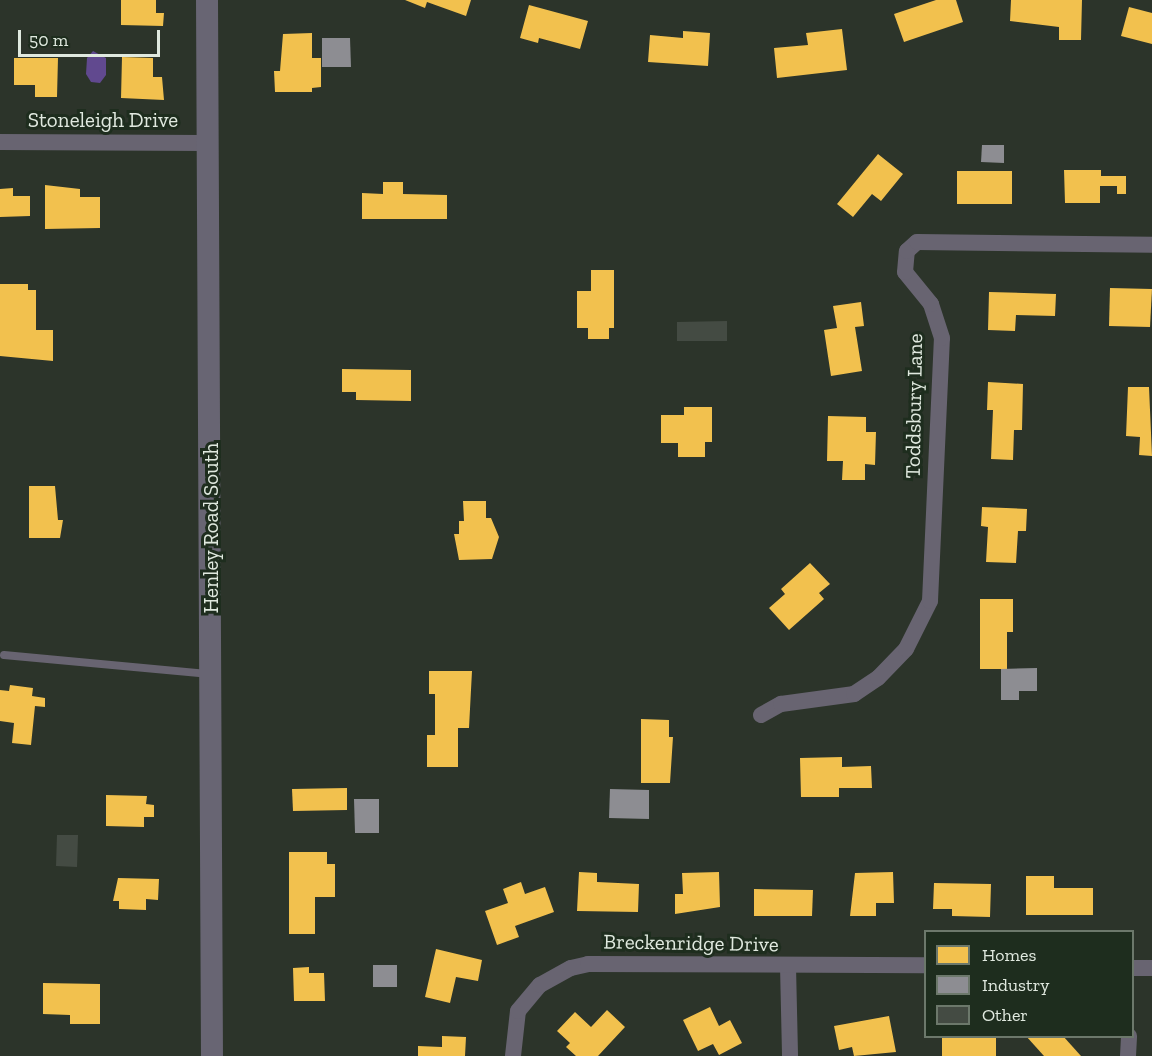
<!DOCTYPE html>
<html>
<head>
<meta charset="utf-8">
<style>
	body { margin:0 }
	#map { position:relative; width:1152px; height:1056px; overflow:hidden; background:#2c342a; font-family:"Zilla Slab",serif }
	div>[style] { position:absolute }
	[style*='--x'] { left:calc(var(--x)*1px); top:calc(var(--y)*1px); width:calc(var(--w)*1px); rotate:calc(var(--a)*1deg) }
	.water>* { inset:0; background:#61498f }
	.homes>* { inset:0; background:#f2c14e }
	.industry>* { inset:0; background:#8d8d92 }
	.building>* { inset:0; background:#444b43 }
	.lane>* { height:8px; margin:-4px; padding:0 4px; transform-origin:4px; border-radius:4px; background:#686471 }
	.street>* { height:16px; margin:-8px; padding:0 8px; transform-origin:8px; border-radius:8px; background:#686471 }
	.secondary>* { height:22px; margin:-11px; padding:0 11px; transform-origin:11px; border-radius:11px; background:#686573 }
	span { translate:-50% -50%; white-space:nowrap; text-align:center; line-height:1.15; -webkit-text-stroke:6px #1e2d1e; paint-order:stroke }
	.street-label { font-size:21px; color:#e0e9df }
	.legend { position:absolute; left:924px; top:930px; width:210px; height:108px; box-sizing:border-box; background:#1e2d1e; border:2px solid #6c786b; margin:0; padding:8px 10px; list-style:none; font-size:18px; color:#e0e9df }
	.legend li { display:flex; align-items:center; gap:12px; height:30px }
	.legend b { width:30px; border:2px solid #6c786b }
	.scale { position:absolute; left:18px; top:30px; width:142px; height:27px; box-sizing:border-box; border:3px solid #e0e9df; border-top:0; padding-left:8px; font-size:18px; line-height:21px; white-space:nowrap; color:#e0e9df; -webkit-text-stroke:4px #1e2d1e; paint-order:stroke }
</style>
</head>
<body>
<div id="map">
	<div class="water">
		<div style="clip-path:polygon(93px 51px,106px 58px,106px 75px,100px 83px,91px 82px,86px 74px,87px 58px)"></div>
	</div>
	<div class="homes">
		<div style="clip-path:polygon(121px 0,156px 0,156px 13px,164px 13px,163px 26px,121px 25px)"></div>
		<div style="clip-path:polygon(405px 0,471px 0,466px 16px,427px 2px,425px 8px)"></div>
		<div style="clip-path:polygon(936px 0,956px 0,963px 22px,904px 42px,894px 14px)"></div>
		<div style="clip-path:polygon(1011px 0,1082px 0,1081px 40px,1059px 40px,1059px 27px,1010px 21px)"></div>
		<div style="clip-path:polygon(529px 5px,588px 21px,580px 49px,539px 38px,538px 43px,520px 38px)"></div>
		<div style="clip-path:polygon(1129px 7px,1152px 13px,1152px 44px,1121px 36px)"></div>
		<div style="clip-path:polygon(842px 29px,847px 70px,777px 78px,774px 48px,808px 45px,806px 33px)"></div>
		<div style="clip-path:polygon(683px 31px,710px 33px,708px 66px,648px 62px,650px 35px,683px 38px)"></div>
		<div style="clip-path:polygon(312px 33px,312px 58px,321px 58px,321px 87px,312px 88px,312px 92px,275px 92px,274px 71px,280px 71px,283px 34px)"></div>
		<div style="clip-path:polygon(122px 57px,153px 58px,153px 77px,162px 77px,164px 100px,121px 98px)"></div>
		<div style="clip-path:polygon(14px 58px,58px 58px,57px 97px,35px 97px,35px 85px,14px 85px)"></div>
		<div style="clip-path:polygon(878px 154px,903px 174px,881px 201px,872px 194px,853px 217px,837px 204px)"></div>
		<div style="clip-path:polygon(1064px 170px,1101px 170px,1101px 176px,1126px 176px,1126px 194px,1117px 194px,1117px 186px,1100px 186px,1100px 203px,1065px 203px)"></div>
		<div style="clip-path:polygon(957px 171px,1012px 171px,1012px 204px,957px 204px)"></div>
		<div style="clip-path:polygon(383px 182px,403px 182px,403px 194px,447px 195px,447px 219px,362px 219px,362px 193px,383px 194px)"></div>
		<div style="clip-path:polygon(45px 185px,80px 189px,80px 197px,100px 197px,100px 228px,45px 229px)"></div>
		<div style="clip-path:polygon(13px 188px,13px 196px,30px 196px,30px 216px,0 217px,0 189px)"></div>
		<div style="clip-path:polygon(591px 270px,614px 270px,614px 328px,609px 328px,609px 339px,588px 339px,588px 328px,577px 328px,577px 291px,591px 291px)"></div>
		<div style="clip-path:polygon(0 284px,28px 284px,28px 290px,36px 290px,36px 330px,53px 330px,53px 361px,0 356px)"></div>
		<div style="clip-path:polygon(1110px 288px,1152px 289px,1150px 327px,1109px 326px)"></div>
		<div style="clip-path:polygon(989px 292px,1056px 294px,1055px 316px,1016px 315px,1015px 331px,988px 330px)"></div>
		<div style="clip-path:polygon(861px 302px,864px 326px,855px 327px,862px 371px,831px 376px,824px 330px,837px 328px,833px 306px)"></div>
		<div style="clip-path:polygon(342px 369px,411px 370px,411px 401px,356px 400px,356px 392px,342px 392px)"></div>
		<div style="clip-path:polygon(988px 382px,1023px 384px,1022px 430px,1014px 430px,1013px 460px,991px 459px,993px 410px,987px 410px)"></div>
		<div style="clip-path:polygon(1128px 387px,1149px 387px,1152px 456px,1139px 455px,1140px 437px,1126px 436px)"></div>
		<div style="clip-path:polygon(684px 407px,712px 407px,712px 442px,705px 442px,705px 457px,678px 457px,678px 443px,661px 443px,661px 415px,684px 415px)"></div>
		<div style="clip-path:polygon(828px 416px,866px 417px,866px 432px,876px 432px,875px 465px,865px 464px,865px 480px,842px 480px,843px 461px,827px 461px)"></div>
		<div style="clip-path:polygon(29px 486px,55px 486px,58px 520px,63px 520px,60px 538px,29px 538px)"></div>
		<div style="clip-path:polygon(463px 501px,486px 501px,486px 518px,491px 518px,499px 537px,492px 559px,459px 560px,454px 534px,459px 534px,459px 521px,464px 521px)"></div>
		<div style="clip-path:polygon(982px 507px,1027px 509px,1026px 531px,1018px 531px,1016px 563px,986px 562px,988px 527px,981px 526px)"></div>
		<div style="clip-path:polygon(810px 563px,830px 584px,819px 593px,824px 599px,789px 630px,769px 608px,785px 594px,781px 589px)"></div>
		<div style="clip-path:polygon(980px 599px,1013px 599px,1013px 632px,1007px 632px,1007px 669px,980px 669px)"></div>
		<div style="clip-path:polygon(429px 671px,472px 671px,469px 728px,458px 728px,458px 767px,427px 767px,427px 735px,435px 735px,435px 694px,429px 694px)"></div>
		<div style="clip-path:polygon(10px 685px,33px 688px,32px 696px,45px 698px,45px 707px,35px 706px,31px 745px,12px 743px,14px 723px,0 721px,0 690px,9px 691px)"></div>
		<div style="clip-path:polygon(641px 719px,669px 720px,669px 737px,673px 737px,670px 783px,641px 783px)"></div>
		<div style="clip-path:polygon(842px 757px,842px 767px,871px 766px,872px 788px,839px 788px,839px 797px,801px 797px,800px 758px)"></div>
		<div style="clip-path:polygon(347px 788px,347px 810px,293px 811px,292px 789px)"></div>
		<div style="clip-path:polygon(106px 795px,147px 796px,146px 804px,154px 805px,154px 817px,144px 817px,144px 827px,106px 826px)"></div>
		<div style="clip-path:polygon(289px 852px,327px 852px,327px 864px,335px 864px,335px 897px,315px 897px,315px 934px,289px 934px)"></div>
		<div style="clip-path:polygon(579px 872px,597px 873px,597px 882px,639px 884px,638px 912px,577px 911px)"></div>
		<div style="clip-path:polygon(719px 872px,720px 907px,675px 914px,675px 894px,683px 894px,682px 873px)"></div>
		<div style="clip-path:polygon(893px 872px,894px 903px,876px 903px,876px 916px,850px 916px,855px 873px)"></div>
		<div style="clip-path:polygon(1026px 876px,1054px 876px,1054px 888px,1093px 888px,1093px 915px,1026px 915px)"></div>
		<div style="clip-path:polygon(118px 878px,159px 879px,158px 900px,146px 899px,146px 910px,119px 909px,119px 901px,113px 901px)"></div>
		<div style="clip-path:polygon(521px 882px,525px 894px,545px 887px,554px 912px,515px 926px,519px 937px,497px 945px,485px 911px,508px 903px,503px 889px)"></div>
		<div style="clip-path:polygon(934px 883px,991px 884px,990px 917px,952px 916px,952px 909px,933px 909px)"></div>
		<div style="clip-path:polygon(754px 889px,813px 890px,812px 916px,754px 916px)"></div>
		<div style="clip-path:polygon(436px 949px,482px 960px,478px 981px,456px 977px,450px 1003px,425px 997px)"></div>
		<div style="clip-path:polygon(309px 967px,309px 973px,324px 973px,325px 1001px,294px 1001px,293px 968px)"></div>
		<div style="clip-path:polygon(43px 983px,100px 984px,100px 1024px,70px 1024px,70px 1015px,43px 1014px)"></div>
		<div style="clip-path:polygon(710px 1007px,719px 1026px,730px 1020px,742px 1043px,719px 1055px,713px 1044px,698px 1051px,683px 1020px)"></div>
		<div style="clip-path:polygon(607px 1010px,625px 1027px,598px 1056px,576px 1056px,566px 1047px,570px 1043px,557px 1031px,575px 1012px,591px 1027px)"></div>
		<div style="clip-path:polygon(889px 1016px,896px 1052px,854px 1056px,852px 1047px,839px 1050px,834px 1026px)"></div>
		<div style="clip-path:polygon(442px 1036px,466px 1037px,465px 1056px,418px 1056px,418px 1046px,442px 1047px)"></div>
		<div style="clip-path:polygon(942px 1036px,996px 1036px,996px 1056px,942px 1056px)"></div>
		<div style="clip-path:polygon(1026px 1036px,1063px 1036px,1081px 1056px,1044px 1056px)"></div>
	</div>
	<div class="industry">
		<div style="clip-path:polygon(322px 38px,350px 38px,351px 67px,322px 67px)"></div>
		<div style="clip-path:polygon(982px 145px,1004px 145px,1004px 163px,981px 162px)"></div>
		<div style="clip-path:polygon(1037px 668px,1037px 691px,1019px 691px,1019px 700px,1001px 700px,1001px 669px)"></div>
		<div style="clip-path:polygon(610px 789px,649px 790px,649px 819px,609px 818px)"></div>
		<div style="clip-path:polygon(354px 799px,379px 799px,379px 833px,355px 833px)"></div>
		<div style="clip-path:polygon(373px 965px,397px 965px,397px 987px,373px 987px)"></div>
	</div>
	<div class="building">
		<div style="clip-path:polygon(727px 321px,727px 341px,677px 341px,677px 322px)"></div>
		<div style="clip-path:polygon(57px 835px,78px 835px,77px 867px,56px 866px)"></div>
	</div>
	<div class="lane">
		<div style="--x:4;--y:655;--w:207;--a:5.3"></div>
	</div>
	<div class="street">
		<div style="--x:0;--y:142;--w:205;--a:0.3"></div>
		<div style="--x:761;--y:715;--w:23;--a:-29"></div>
		<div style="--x:781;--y:704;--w:74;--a:-7.8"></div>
		<div style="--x:854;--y:694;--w:29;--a:-34"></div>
		<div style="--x:878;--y:678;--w:40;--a:-46"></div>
		<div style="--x:906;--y:649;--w:54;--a:-63.4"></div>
		<div style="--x:930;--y:601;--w:263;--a:-87.4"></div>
		<div style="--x:942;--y:338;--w:36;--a:-108"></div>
		<div style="--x:931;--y:304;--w:41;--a:-129.1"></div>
		<div style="--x:905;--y:272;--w:21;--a:-85"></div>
		<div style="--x:907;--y:251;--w:13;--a:-42"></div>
		<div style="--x:917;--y:242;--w:235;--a:0.7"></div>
		<div style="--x:788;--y:966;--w:90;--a:88.7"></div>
		<div style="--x:1132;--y:968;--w:20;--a:0"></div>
		<div style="--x:513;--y:1056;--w:45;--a:-83.7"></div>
		<div style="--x:518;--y:1011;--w:34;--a:-50"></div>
		<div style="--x:540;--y:985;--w:35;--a:-29"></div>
		<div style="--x:571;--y:968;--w:17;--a:-13"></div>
		<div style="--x:588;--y:964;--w:338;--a:0.2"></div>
		<div style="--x:1128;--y:1056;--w:20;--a:-87"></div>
	</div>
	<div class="secondary">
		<div style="--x:207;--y:0;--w:1056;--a:89.73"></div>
	</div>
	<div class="street-label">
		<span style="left:103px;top:120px">Stoneleigh Drive</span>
		<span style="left:914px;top:406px;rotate:-89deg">Toddsbury Lane</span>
		<span style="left:211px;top:528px;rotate:-90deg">Henley Road South</span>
		<span style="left:691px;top:943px;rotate:1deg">Breckenridge Drive</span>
	</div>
	<ul class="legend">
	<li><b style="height:16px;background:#f2c14e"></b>Homes</li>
	<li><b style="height:16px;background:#8d8d92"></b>Industry</li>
	<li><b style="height:16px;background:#444b43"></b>Other</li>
	</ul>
	<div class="scale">50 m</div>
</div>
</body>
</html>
